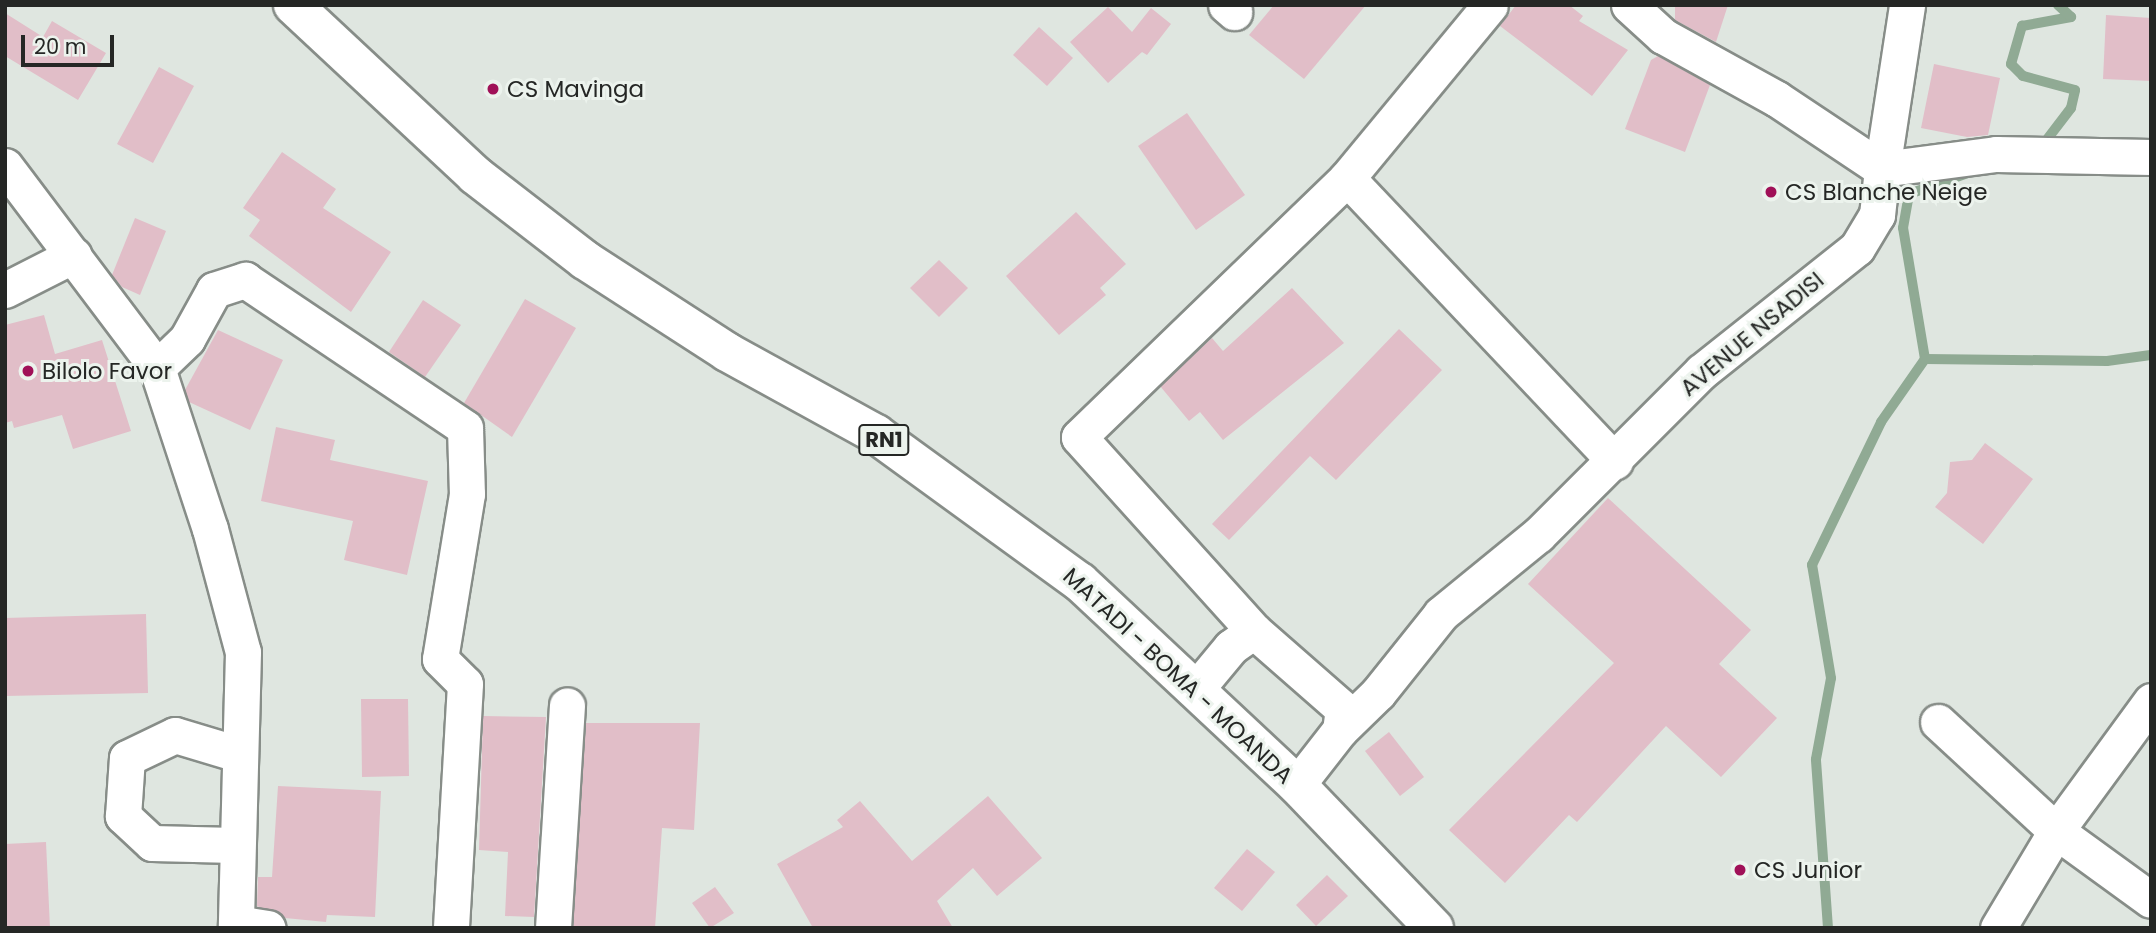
<!DOCTYPE html>
<html>
<head>
<meta charset="utf-8">
<style>
	body { margin:0 }
	#map { position:relative; width:2156px; height:933px; overflow:hidden; background:#dfe6e0; font-family:Poppins,sans-serif }
	div>[style] { position:absolute }
	[style*='--x'] { left:calc(var(--x)*1px); top:calc(var(--y)*1px); width:calc(var(--w)*1px); rotate:calc(var(--a)*1deg) }
	.stream>* { height:10px; margin:-5px; padding:0 5px; transform-origin:5px; border-radius:5px; background:#90aa94 }
	.building>* { inset:0; background:#e1bec8 }
	.roads { filter:drop-shadow(2px 0 #878d88) drop-shadow(-2px 0 #878d88) drop-shadow(0 2px #878d88) drop-shadow(0 -2px #878d88) }
	.minor>* { height:35px; margin:-17.5px; padding:0 17.5px; transform-origin:17.5px; border-radius:17.5px; background:#fff }
	.highway>* { height:38px; margin:-19px; padding:0 19px; transform-origin:19px; border-radius:19px; background:#fff }
	.dots>* { width:19px; height:19px; translate:-50% -50%; box-sizing:border-box; border:4px solid #ecf3ed; border-radius:50% }
	span { translate:-50% -50%; white-space:nowrap; text-align:center; line-height:1.15; -webkit-text-stroke:6px #ecf3ed; paint-order:stroke }
	.shield-label span { padding:2px 5px; background:#ecf3ed; border:2px solid; border-radius:5px; -webkit-text-stroke-width:0 }
	.shield-label { font-size:21px; color:#252725; font-weight:700 }
	.poi-label { font-size:23px; color:#252725 }
	.left { translate:0 -50%; text-align:left }
	.street-label { font-size:23px; color:#252725 }
	.frame { position:absolute; inset:0; border:7px solid #252725; pointer-events:none }
	.scale { position:absolute; left:21px; top:35px; width:93px; height:32px; box-sizing:border-box; border:4px solid #252725; border-top:0; padding-left:9px; font-size:21px; line-height:24px; white-space:nowrap; color:#252725; -webkit-text-stroke:5px #ecf3ed; paint-order:stroke }
</style>
</head>
<body>
<div id="map">
	<div class="stream">
		<div style="--x:2045;--y:142;--w:43;--a:-52.6"></div>
		<div style="--x:2071;--y:108;--w:18;--a:-77"></div>
		<div style="--x:2075;--y:90;--w:54;--a:-164.9"></div>
		<div style="--x:2023;--y:76;--w:17;--a:-135"></div>
		<div style="--x:2011;--y:64;--w:40;--a:-74"></div>
		<div style="--x:2022;--y:26;--w:50;--a:-10.4"></div>
		<div style="--x:2071;--y:17;--w:18;--a:-137"></div>
		<div style="--x:1925;--y:359;--w:133;--a:-99.5"></div>
		<div style="--x:1903;--y:228;--w:35;--a:-80"></div>
		<div style="--x:1909;--y:194;--w:63;--a:-19.6"></div>
		<div style="--x:1828;--y:928;--w:169;--a:-94.1"></div>
		<div style="--x:1816;--y:759;--w:82;--a:-79.5"></div>
		<div style="--x:1831;--y:678;--w:115;--a:-99.5"></div>
		<div style="--x:1812;--y:565;--w:159;--a:-64.2"></div>
		<div style="--x:1881;--y:422;--w:77;--a:-55.1"></div>
		<div style="--x:1925;--y:359;--w:182;--a:0.6"></div>
		<div style="--x:2107;--y:361;--w:44;--a:-7.8"></div>
	</div>
	<div class="building">
		<div style="clip-path:polygon(1274px 5px,1366px 5px,1304px 79px,1249px 35px)"></div>
		<div style="clip-path:polygon(1516px 5px,1569px 5px,1583px 16px,1579px 21px,1628px 50px,1592px 96px,1500px 26px)"></div>
		<div style="clip-path:polygon(1675px 5px,1728px 5px,1716px 42px,1675px 20px)"></div>
		<div style="clip-path:polygon(1108px 7px,1132px 32px,1151px 8px,1171px 24px,1147px 55px,1142px 52px,1108px 83px,1070px 42px)"></div>
		<div style="clip-path:polygon(5px 13px,43px 37px,52px 21px,106px 53px,78px 100px,5px 56px)"></div>
		<div style="clip-path:polygon(2106px 15px,2151px 18px,2151px 81px,2103px 79px)"></div>
		<div style="clip-path:polygon(1039px 27px,1073px 58px,1047px 86px,1013px 55px)"></div>
		<div style="clip-path:polygon(1658px 56px,1710px 85px,1685px 152px,1625px 129px,1651px 60px)"></div>
		<div style="clip-path:polygon(1934px 64px,2000px 78px,1988px 135px,1967px 137px,1921px 128px)"></div>
		<div style="clip-path:polygon(159px 67px,194px 86px,153px 163px,117px 144px)"></div>
		<div style="clip-path:polygon(1187px 113px,1245px 195px,1196px 230px,1138px 146px)"></div>
		<div style="clip-path:polygon(282px 152px,336px 189px,323px 208px,391px 252px,351px 312px,249px 236px,260px 220px,243px 208px)"></div>
		<div style="clip-path:polygon(1076px 212px,1126px 264px,1100px 288px,1106px 295px,1059px 335px,1006px 276px)"></div>
		<div style="clip-path:polygon(135px 218px,166px 231px,140px 295px,122px 287px,112px 275px)"></div>
		<div style="clip-path:polygon(939px 260px,968px 288px,939px 317px,910px 288px)"></div>
		<div style="clip-path:polygon(1292px 288px,1344px 343px,1223px 440px,1200px 412px,1189px 421px,1160px 386px,1212px 338px,1223px 351px)"></div>
		<div style="clip-path:polygon(525px 299px,576px 328px,512px 437px,464px 403px)"></div>
		<div style="clip-path:polygon(423px 300px,461px 325px,425px 377px,389px 352px)"></div>
		<div style="clip-path:polygon(44px 315px,55px 354px,102px 340px,131px 431px,73px 449px,62px 415px,14px 428px,12px 421px,5px 423px,5px 325px)"></div>
		<div style="clip-path:polygon(1399px 329px,1442px 370px,1336px 480px,1310px 456px,1229px 540px,1212px 524px)"></div>
		<div style="clip-path:polygon(218px 330px,283px 360px,250px 430px,189px 402px,185px 390px)"></div>
		<div style="clip-path:polygon(276px 427px,335px 440px,330px 460px,428px 481px,407px 575px,344px 560px,353px 521px,261px 501px)"></div>
		<div style="clip-path:polygon(1985px 443px,2033px 479px,1983px 544px,1935px 507px,1947px 493px,1950px 462px,1972px 460px)"></div>
		<div style="clip-path:polygon(1608px 498px,1751px 630px,1719px 664px,1777px 718px,1721px 777px,1666px 726px,1577px 822px,1569px 815px,1505px 883px,1449px 830px,1614px 663px,1528px 584px)"></div>
		<div style="clip-path:polygon(146px 614px,148px 693px,5px 696px,5px 618px)"></div>
		<div style="clip-path:polygon(361px 699px,408px 699px,409px 776px,362px 777px)"></div>
		<div style="clip-path:polygon(483px 716px,546px 717px,534px 917px,505px 916px,508px 852px,479px 850px)"></div>
		<div style="clip-path:polygon(586px 723px,700px 723px,694px 830px,662px 828px,655px 928px,573px 928px)"></div>
		<div style="clip-path:polygon(1389px 732px,1424px 777px,1400px 796px,1365px 751px)"></div>
		<div style="clip-path:polygon(278px 786px,381px 791px,375px 917px,327px 915px,326px 922px,285px 918px,257px 906px,258px 877px,272px 877px)"></div>
		<div style="clip-path:polygon(988px 796px,1042px 858px,997px 896px,973px 868px,937px 901px,953px 928px,813px 928px,777px 864px,843px 827px,837px 820px,860px 801px,912px 861px)"></div>
		<div style="clip-path:polygon(46px 842px,50px 928px,5px 928px,5px 844px)"></div>
		<div style="clip-path:polygon(1247px 849px,1275px 872px,1242px 911px,1214px 888px)"></div>
		<div style="clip-path:polygon(1327px 875px,1348px 896px,1316px 926px,1296px 905px)"></div>
		<div style="clip-path:polygon(715px 887px,734px 913px,710px 928px,692px 903px)"></div>
	</div>
	<div class="roads">
		<div class="minor">
			<div style="--x:1226;--y:5;--w:11;--a:41"></div>
			<div style="--x:1629;--y:5;--w:46;--a:42.4"></div>
			<div style="--x:1663;--y:36;--w:130;--a:28.9"></div>
			<div style="--x:1777;--y:99;--w:126;--a:33.7"></div>
			<div style="--x:1882;--y:169;--w:166;--a:-81.3"></div>
			<div style="--x:5;--y:166;--w:253;--a:53"></div>
			<div style="--x:157;--y:368;--w:169;--a:71.8"></div>
			<div style="--x:210;--y:529;--w:127;--a:75"></div>
			<div style="--x:243;--y:652;--w:276;--a:91.5"></div>
			<div style="--x:1347;--y:178;--w:390;--a:46.6"></div>
			<div style="--x:5;--y:290;--w:77;--a:-26.9"></div>
			<div style="--x:157;--y:368;--w:42;--a:-44"></div>
			<div style="--x:187;--y:339;--w:56;--a:-61.1"></div>
			<div style="--x:214;--y:290;--w:33;--a:-18"></div>
			<div style="--x:245;--y:280;--w:265;--a:33.9"></div>
			<div style="--x:465;--y:428;--w:66;--a:88.3"></div>
			<div style="--x:467;--y:494;--w:167;--a:99.3"></div>
			<div style="--x:440;--y:659;--w:35;--a:45"></div>
			<div style="--x:465;--y:684;--w:244;--a:93.3"></div>
			<div style="--x:1254;--y:631;--w:261;--a:-132.1"></div>
			<div style="--x:1079;--y:437;--w:373;--a:-44"></div>
			<div style="--x:1347;--y:178;--w:224;--a:-50.4"></div>
			<div style="--x:1197;--y:688;--w:53;--a:-50.3"></div>
			<div style="--x:1231;--y:647;--w:28;--a:-35"></div>
			<div style="--x:1254;--y:631;--w:118;--a:41.2"></div>
			<div style="--x:1343;--y:709;--w:21;--a:98"></div>
			<div style="--x:1340;--y:730;--w:53;--a:-44.2"></div>
			<div style="--x:1378;--y:693;--w:101;--a:-51.4"></div>
			<div style="--x:1441;--y:614;--w:125;--a:-39.2"></div>
			<div style="--x:1538;--y:535;--w:231;--a:-45"></div>
			<div style="--x:1701;--y:372;--w:199;--a:-38.5"></div>
			<div style="--x:1857;--y:248;--w:39;--a:-59"></div>
			<div style="--x:1877;--y:215;--w:46;--a:-83.8"></div>
			<div style="--x:1882;--y:169;--w:115;--a:-7.5"></div>
			<div style="--x:1996;--y:154;--w:155;--a:1.1"></div>
			<div style="--x:1938;--y:722;--w:161;--a:42.7"></div>
			<div style="--x:2056;--y:831;--w:117;--a:36"></div>
			<div style="--x:1297;--y:785;--w:70;--a:-52"></div>
			<div style="--x:235;--y:845;--w:83;--a:-178.6"></div>
			<div style="--x:152;--y:843;--w:40;--a:-137"></div>
			<div style="--x:123;--y:816;--w:58;--a:-86.1"></div>
			<div style="--x:127;--y:758;--w:53;--a:-25.6"></div>
			<div style="--x:175;--y:735;--w:66;--a:16.8"></div>
			<div style="--x:236;--y:923;--w:32;--a:9"></div>
			<div style="--x:553;--y:928;--w:223;--a:-86.4"></div>
			<div style="--x:1998;--y:928;--w:113;--a:-59.1"></div>
			<div style="--x:2056;--y:831;--w:161;--a:-53.8"></div>
		</div>
		<div class="highway">
			<div style="--x:293;--y:5;--w:249;--a:43"></div>
			<div style="--x:475;--y:175;--w:139;--a:37.7"></div>
			<div style="--x:585;--y:260;--w:169;--a:32.9"></div>
			<div style="--x:727;--y:352;--w:170;--a:28.8"></div>
			<div style="--x:876;--y:434;--w:252;--a:36"></div>
			<div style="--x:1080;--y:582;--w:297;--a:43.1"></div>
			<div style="--x:1297;--y:785;--w:198;--a:46.2"></div>
		</div>
	</div>
	<div class="dots">
		<div style="left:493px;top:89px;background:#a01158"></div>
		<div style="left:1771px;top:192px;background:#a01158"></div>
		<div style="left:28px;top:371px;background:#a01158"></div>
		<div style="left:1740px;top:870px;background:#a01158"></div>
	</div>
	<div class="shield-label">
		<span style="left:884px;top:440px">RN1</span>
	</div>
	<div class="poi-label">
		<span class="left" style="left:507px;top:89px">CS Mavinga</span>
		<span class="left" style="left:1785px;top:192px">CS Blanche Neige</span>
		<span class="left" style="left:42px;top:371px">Bilolo Favor</span>
		<span class="left" style="left:1754px;top:870px">CS Junior</span>
	</div>
	<div class="street-label">
		<span style="left:1752px;top:334px;rotate:-40deg">AVENUE NSADISI</span>
		<span style="left:1178px;top:676px;rotate:43deg">MATADI - BOMA - MOANDA</span>
	</div>
	<div class="frame"></div>
	<div class="scale">20 m</div>
</div>
</body>
</html>
